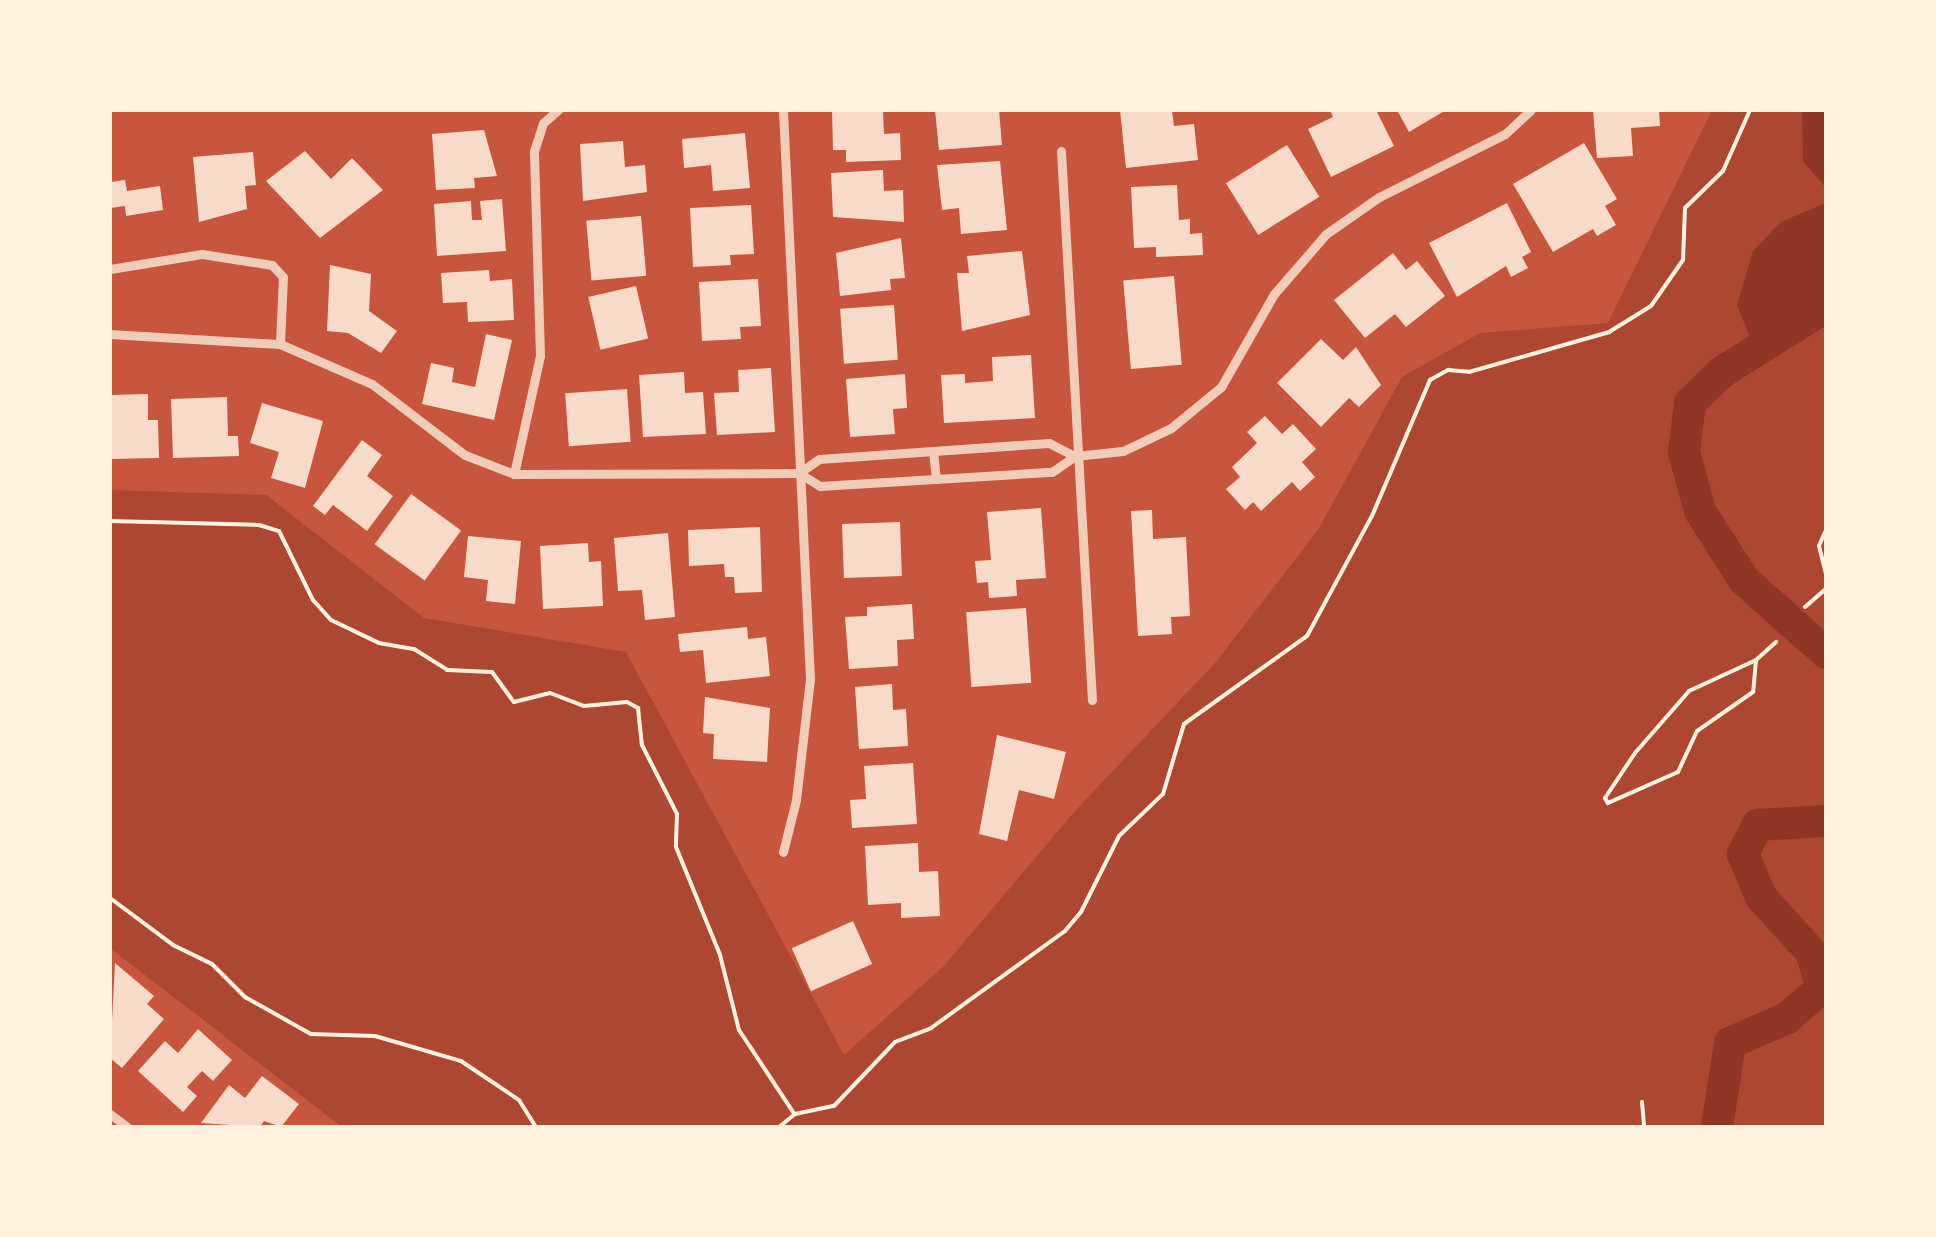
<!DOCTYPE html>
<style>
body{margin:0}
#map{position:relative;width:1936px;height:1237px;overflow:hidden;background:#c8553d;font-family:Ubuntu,sans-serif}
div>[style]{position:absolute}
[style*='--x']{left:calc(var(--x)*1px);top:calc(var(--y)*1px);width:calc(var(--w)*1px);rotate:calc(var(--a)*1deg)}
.green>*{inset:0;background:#ae4732}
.water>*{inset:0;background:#8f3625}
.river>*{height:32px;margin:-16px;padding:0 16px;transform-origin:16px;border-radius:16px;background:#8f3625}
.building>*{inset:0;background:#f7dbc8;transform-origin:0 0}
.path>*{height:4px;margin:-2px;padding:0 2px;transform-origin:2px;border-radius:2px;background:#fff3e0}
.minor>*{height:9px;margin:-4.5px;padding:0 4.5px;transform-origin:4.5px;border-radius:4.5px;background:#f1ccb7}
span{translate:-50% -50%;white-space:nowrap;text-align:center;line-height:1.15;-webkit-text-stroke:9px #fff3e0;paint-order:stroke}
.frame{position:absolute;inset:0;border:112px solid #fff3e0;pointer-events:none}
</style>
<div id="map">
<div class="green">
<div style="clip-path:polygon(1712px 110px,1826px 110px,1826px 1127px,342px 1127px,110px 948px,110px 490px,266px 495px,424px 618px,626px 652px,844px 1055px,943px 967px,1075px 811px,1216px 662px,1318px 530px,1402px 377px,1480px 333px,1608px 323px)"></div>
</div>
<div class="water">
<div style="clip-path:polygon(1802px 110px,1826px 110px,1826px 188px,1803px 161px)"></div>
<div style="clip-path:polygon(1826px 203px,1826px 310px,1753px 345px,1737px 305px,1753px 251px,1781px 222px)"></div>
</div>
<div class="river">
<div style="--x:1826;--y:307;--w:123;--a:148"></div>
<div style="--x:1722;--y:372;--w:45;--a:135.9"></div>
<div style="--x:1690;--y:403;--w:49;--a:97"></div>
<div style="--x:1684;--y:452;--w:61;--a:74.8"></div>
<div style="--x:1700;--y:511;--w:82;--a:57.5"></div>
<div style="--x:1744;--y:580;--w:110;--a:41.7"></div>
<div style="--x:1717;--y:1127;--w:85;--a:-81.2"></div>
<div style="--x:1730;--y:1043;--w:62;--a:-23.7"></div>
<div style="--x:1787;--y:1018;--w:46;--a:-40.6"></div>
<div style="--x:1822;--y:988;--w:38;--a:-107"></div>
<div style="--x:1811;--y:952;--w:74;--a:-132.3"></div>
<div style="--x:1761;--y:897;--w:47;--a:-112.7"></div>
<div style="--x:1743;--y:854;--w:33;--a:-63"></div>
<div style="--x:1758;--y:825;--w:68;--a:-3.4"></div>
</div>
<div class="building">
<div style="clip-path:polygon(832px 110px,883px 110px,884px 134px,900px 133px,901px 160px,846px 162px,846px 150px,833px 150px)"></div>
<div style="clip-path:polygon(935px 110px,999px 110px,1002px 145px,939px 150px)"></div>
<div style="clip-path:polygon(1120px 110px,1172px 110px,1174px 126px,1194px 124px,1198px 160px,1126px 168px)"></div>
<div style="clip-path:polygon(1330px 110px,1376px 110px,1394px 146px,1331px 177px,1308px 129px,1333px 117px)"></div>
<div style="clip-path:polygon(1397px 110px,1446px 110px,1409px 132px)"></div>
<div style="clip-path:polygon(1593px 110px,1659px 110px,1660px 126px,1631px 128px,1633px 156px,1597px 158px)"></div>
<div style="clip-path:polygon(484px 130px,497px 176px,474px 178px,475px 188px,436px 190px,432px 134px)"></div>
<div style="clip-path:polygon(745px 133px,750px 188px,713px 191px,711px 165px,684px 168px,682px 139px)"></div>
<div style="clip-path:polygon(623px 141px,625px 167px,645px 165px,647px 192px,583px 201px,580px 144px)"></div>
<div style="clip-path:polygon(1584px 143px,1617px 199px,1605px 206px,1616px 225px,1597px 236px,1593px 229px,1553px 252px,1513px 184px)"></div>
<div style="left:1287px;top:145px;width:61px;height:72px;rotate:58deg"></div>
<div style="clip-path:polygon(305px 151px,331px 179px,352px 158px,383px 190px,320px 238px,266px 181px)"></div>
<div style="clip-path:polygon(253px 152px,256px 185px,245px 186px,247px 209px,199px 222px,193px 157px)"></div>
<div style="clip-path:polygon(1000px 161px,1007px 230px,961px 234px,959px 208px,942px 210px,937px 165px)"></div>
<div style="clip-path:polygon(883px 170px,884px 191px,903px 190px,904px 222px,833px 217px,831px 173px)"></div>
<div style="clip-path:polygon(125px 180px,127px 191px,160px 186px,163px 210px,126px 216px,125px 206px,110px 208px,110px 182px)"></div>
<div style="clip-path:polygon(1177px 185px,1179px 220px,1190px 219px,1190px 234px,1202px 233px,1203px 255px,1156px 257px,1156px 247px,1134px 248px,1131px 187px)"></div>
<div style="clip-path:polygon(502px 199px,506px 251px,437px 256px,434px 204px,471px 201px,472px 220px,482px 220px,480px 201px)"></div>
<div style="clip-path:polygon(1507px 203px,1531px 252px,1522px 257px,1528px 268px,1511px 277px,1506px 266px,1457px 297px,1429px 243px)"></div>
<div style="clip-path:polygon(751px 205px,754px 254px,730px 255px,731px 265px,693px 267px,690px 208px)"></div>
<div style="left:641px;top:216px;width:60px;height:55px;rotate:85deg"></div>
<div style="clip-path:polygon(901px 238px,905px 278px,890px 279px,891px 290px,840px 296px,836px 253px)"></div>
<div style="clip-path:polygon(1022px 251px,1030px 315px,962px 331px,957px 273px,969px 273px,967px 256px)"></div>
<div style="clip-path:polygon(1393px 253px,1406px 270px,1417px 261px,1445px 296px,1406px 327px,1395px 314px,1365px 338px,1334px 300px)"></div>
<div style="clip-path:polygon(330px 265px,371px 274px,369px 311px,397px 331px,381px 353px,348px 333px,327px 331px)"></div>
<div style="clip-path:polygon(489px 270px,490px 281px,512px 279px,514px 320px,468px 322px,467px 302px,443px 303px,441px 273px)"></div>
<div style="left:1174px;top:276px;width:89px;height:51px;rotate:85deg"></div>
<div style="clip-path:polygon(758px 279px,761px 326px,740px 327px,741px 339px,702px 341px,699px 282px)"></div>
<div style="left:636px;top:286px;width:54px;height:49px;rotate:77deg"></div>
<div style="left:894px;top:305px;width:55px;height:54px;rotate:86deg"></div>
<div style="clip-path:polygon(486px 334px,512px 340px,494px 420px,422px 404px,431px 363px,454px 368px,452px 382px,475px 387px)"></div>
<div style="clip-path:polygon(1321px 339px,1343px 360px,1356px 347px,1381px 385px,1359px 407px,1349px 398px,1321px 427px,1277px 383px)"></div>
<div style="clip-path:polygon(1031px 355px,1035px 418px,944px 423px,941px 375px,965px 374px,965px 383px,993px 381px,992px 357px)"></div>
<div style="clip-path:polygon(771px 368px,775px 432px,717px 435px,714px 393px,739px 392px,738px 370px)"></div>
<div style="clip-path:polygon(684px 372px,685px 393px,703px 392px,706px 434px,643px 437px,639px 375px)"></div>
<div style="clip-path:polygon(905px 374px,907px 408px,893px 409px,895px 434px,850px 437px,846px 379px)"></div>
<div style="left:627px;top:389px;width:53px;height:62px;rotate:86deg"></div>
<div style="clip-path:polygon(148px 394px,148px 420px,158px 420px,159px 458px,110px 459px,110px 395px)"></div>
<div style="clip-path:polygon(227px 397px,228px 436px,238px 436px,239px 456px,173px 458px,171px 399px)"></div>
<div style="clip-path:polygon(262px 403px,323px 421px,305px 488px,271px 478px,279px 452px,250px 443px)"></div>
<div style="clip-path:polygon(1265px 416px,1282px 434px,1293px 424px,1316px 449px,1302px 462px,1315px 477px,1300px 491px,1292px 482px,1261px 511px,1253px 502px,1245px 510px,1226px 489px,1240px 477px,1232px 467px,1257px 443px,1247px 432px)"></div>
<div style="clip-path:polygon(362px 440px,382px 455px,367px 476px,393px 496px,367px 531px,333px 505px,325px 515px,313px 506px)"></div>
<div style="left:411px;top:494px;width:62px;height:62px;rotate:36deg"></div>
<div style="clip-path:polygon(1041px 508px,1046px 578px,1016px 580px,1017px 596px,989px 598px,988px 582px,977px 583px,975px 561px,991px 560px,987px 512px)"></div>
<div style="clip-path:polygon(1152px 510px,1153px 539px,1186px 537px,1190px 616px,1171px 617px,1172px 634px,1138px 636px,1131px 511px)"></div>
<div style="left:900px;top:522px;width:54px;height:58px;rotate:88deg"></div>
<div style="clip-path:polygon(760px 527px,762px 592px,735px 593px,734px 577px,725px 577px,724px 564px,689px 566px,688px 530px)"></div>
<div style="clip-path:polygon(668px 533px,675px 617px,645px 620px,642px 590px,618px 591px,614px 538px)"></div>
<div style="clip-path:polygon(468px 536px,521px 541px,515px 604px,486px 601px,488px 580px,464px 577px)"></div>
<div style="clip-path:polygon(588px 543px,589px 562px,601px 561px,603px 606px,543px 609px,540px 546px)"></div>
<div style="clip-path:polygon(912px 604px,914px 639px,897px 640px,898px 666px,849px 669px,845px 617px,867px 616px,867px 607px)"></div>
<div style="left:1026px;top:608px;width:75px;height:60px;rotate:86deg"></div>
<div style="clip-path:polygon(747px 627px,748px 639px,766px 637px,770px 676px,706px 683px,703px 650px,680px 652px,678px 634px)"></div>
<div style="clip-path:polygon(892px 684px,893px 710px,906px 709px,908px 746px,859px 749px,855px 687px)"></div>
<div style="clip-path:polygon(705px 697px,770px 708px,767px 762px,713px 759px,714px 734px,703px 733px)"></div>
<div style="clip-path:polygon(997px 735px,1066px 752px,1054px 799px,1019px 790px,1007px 841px,979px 834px)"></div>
<div style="clip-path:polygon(913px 763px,917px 824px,852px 828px,850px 800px,866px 799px,864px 766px)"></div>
<div style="clip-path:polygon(918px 843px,919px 872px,938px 871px,940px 916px,901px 918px,901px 903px,868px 905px,865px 846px)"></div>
<div style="left:853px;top:921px;width:47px;height:67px;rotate:66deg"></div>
<div style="clip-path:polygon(115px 963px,154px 996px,147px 1004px,164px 1019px,122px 1068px,110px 1058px)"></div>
<div style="clip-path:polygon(198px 1029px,232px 1060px,213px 1081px,202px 1071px,187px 1087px,197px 1096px,183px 1112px,138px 1071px,165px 1041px,178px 1053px)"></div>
<div style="clip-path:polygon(262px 1076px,299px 1104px,281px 1127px,264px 1121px,260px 1127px,201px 1123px,229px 1085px,245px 1098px)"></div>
</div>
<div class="path">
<div style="--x:110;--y:521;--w:149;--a:1.5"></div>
<div style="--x:259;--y:525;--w:21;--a:17"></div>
<div style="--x:279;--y:531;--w:77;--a:63.8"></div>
<div style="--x:313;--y:600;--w:27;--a:48"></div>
<div style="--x:331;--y:620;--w:53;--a:25.6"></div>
<div style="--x:379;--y:643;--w:36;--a:10"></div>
<div style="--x:414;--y:649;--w:39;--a:32"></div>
<div style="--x:447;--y:670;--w:45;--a:2.5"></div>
<div style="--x:492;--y:672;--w:37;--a:54"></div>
<div style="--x:514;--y:702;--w:37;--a:-14"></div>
<div style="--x:550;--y:693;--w:36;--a:21"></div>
<div style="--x:584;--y:706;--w:43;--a:-5.3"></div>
<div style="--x:627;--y:702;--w:13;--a:29"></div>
<div style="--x:638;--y:708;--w:37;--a:84"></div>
<div style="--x:642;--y:745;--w:77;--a:63.1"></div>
<div style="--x:677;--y:814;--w:33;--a:92"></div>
<div style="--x:676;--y:847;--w:117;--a:67.8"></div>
<div style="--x:720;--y:955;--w:77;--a:75.8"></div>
<div style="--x:739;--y:1030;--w:98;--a:56.6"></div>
<div style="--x:1826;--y:530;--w:17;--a:114"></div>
<div style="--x:1819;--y:546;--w:30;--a:76"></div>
<div style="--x:1805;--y:607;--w:28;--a:-41"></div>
<div style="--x:1756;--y:660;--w:32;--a:95"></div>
<div style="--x:1753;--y:692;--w:68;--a:145.1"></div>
<div style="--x:1697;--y:731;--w:45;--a:114.9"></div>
<div style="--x:1678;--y:772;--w:77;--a:156.1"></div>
<div style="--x:1608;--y:803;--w:6;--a:-121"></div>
<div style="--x:1605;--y:798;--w:54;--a:-56.3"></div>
<div style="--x:1635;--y:753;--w:82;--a:-48.9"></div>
<div style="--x:1689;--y:691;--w:74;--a:-24.8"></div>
<div style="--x:1756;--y:660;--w:27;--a:-42"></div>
<div style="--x:110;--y:898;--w:79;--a:36.7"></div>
<div style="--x:173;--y:945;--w:43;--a:26"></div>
<div style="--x:212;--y:964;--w:47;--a:45"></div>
<div style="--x:245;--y:997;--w:76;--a:29.3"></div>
<div style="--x:311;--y:1034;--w:64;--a:1.8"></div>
<div style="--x:375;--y:1036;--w:90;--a:16.2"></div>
<div style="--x:461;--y:1061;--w:70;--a:33.9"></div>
<div style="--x:519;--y:1100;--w:32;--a:58"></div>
<div style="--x:1642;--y:1102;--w:25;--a:85"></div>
<div style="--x:779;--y:1127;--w:21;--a:-39"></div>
<div style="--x:795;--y:1114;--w:40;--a:-12"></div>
<div style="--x:834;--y:1106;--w:88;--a:-46.4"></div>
<div style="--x:895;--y:1042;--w:39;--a:-21"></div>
<div style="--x:931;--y:1028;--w:165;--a:-35.9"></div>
<div style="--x:1065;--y:931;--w:25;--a:-50"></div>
<div style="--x:1081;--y:912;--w:85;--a:-63.4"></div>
<div style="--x:1119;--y:836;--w:61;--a:-43.7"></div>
<div style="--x:1163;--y:794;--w:73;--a:-73.3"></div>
<div style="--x:1184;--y:724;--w:151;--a:-35.6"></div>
<div style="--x:1307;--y:636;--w:136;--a:-61.6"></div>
<div style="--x:1372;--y:516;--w:148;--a:-66.9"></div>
<div style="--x:1430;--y:380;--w:21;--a:-29"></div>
<div style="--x:1448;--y:370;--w:21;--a:5"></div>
<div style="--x:1469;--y:372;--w:146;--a:-15.9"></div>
<div style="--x:1609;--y:332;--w:49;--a:-31.8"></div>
<div style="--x:1651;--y:306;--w:56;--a:-55.2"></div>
<div style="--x:1683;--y:260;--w:52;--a:-87.8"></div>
<div style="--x:1685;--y:208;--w:53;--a:-44.2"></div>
<div style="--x:1723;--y:171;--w:67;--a:-66.1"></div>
</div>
<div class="minor">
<div style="--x:1061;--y:151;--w:550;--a:86.77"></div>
<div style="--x:110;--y:269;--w:93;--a:-9.3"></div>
<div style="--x:202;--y:254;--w:71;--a:8.9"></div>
<div style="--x:272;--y:265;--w:16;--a:47"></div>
<div style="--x:283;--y:277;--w:67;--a:92.6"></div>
<div style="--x:110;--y:334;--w:170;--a:3.4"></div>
<div style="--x:280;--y:344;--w:100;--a:23.5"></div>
<div style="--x:372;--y:384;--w:117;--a:37.4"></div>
<div style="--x:465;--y:455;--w:53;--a:21.2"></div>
<div style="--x:514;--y:474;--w:285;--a:-0.2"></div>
<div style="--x:799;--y:473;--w:25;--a:32"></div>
<div style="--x:820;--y:486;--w:232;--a:-3.5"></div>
<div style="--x:1052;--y:472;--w:28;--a:-35"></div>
<div style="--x:1075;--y:456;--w:48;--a:-5.9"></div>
<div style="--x:1123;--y:451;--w:53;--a:-25.6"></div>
<div style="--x:1171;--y:428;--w:65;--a:-39.4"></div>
<div style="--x:1221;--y:387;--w:107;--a:-60.3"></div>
<div style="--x:1274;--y:294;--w:79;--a:-49.1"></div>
<div style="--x:1326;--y:234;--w:65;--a:-34.9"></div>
<div style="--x:1379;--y:197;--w:141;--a:-26.6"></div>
<div style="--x:1505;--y:134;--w:35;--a:-43"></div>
<div style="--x:933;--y:451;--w:28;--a:84"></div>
<div style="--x:799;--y:473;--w:24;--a:-35"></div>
<div style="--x:819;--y:459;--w:231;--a:-4"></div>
<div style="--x:1049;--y:443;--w:29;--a:27"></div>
<div style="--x:514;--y:474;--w:121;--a:-77.6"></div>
<div style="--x:540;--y:356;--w:205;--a:-91.7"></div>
<div style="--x:534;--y:151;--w:29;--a:-72"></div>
<div style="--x:543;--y:123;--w:20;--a:-41"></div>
<div style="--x:783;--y:852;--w:54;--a:-76"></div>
<div style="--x:796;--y:800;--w:122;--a:-83.4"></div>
<div style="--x:810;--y:679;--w:570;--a:-92.72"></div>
<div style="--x:110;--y:1114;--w:21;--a:37"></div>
</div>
<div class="frame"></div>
</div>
